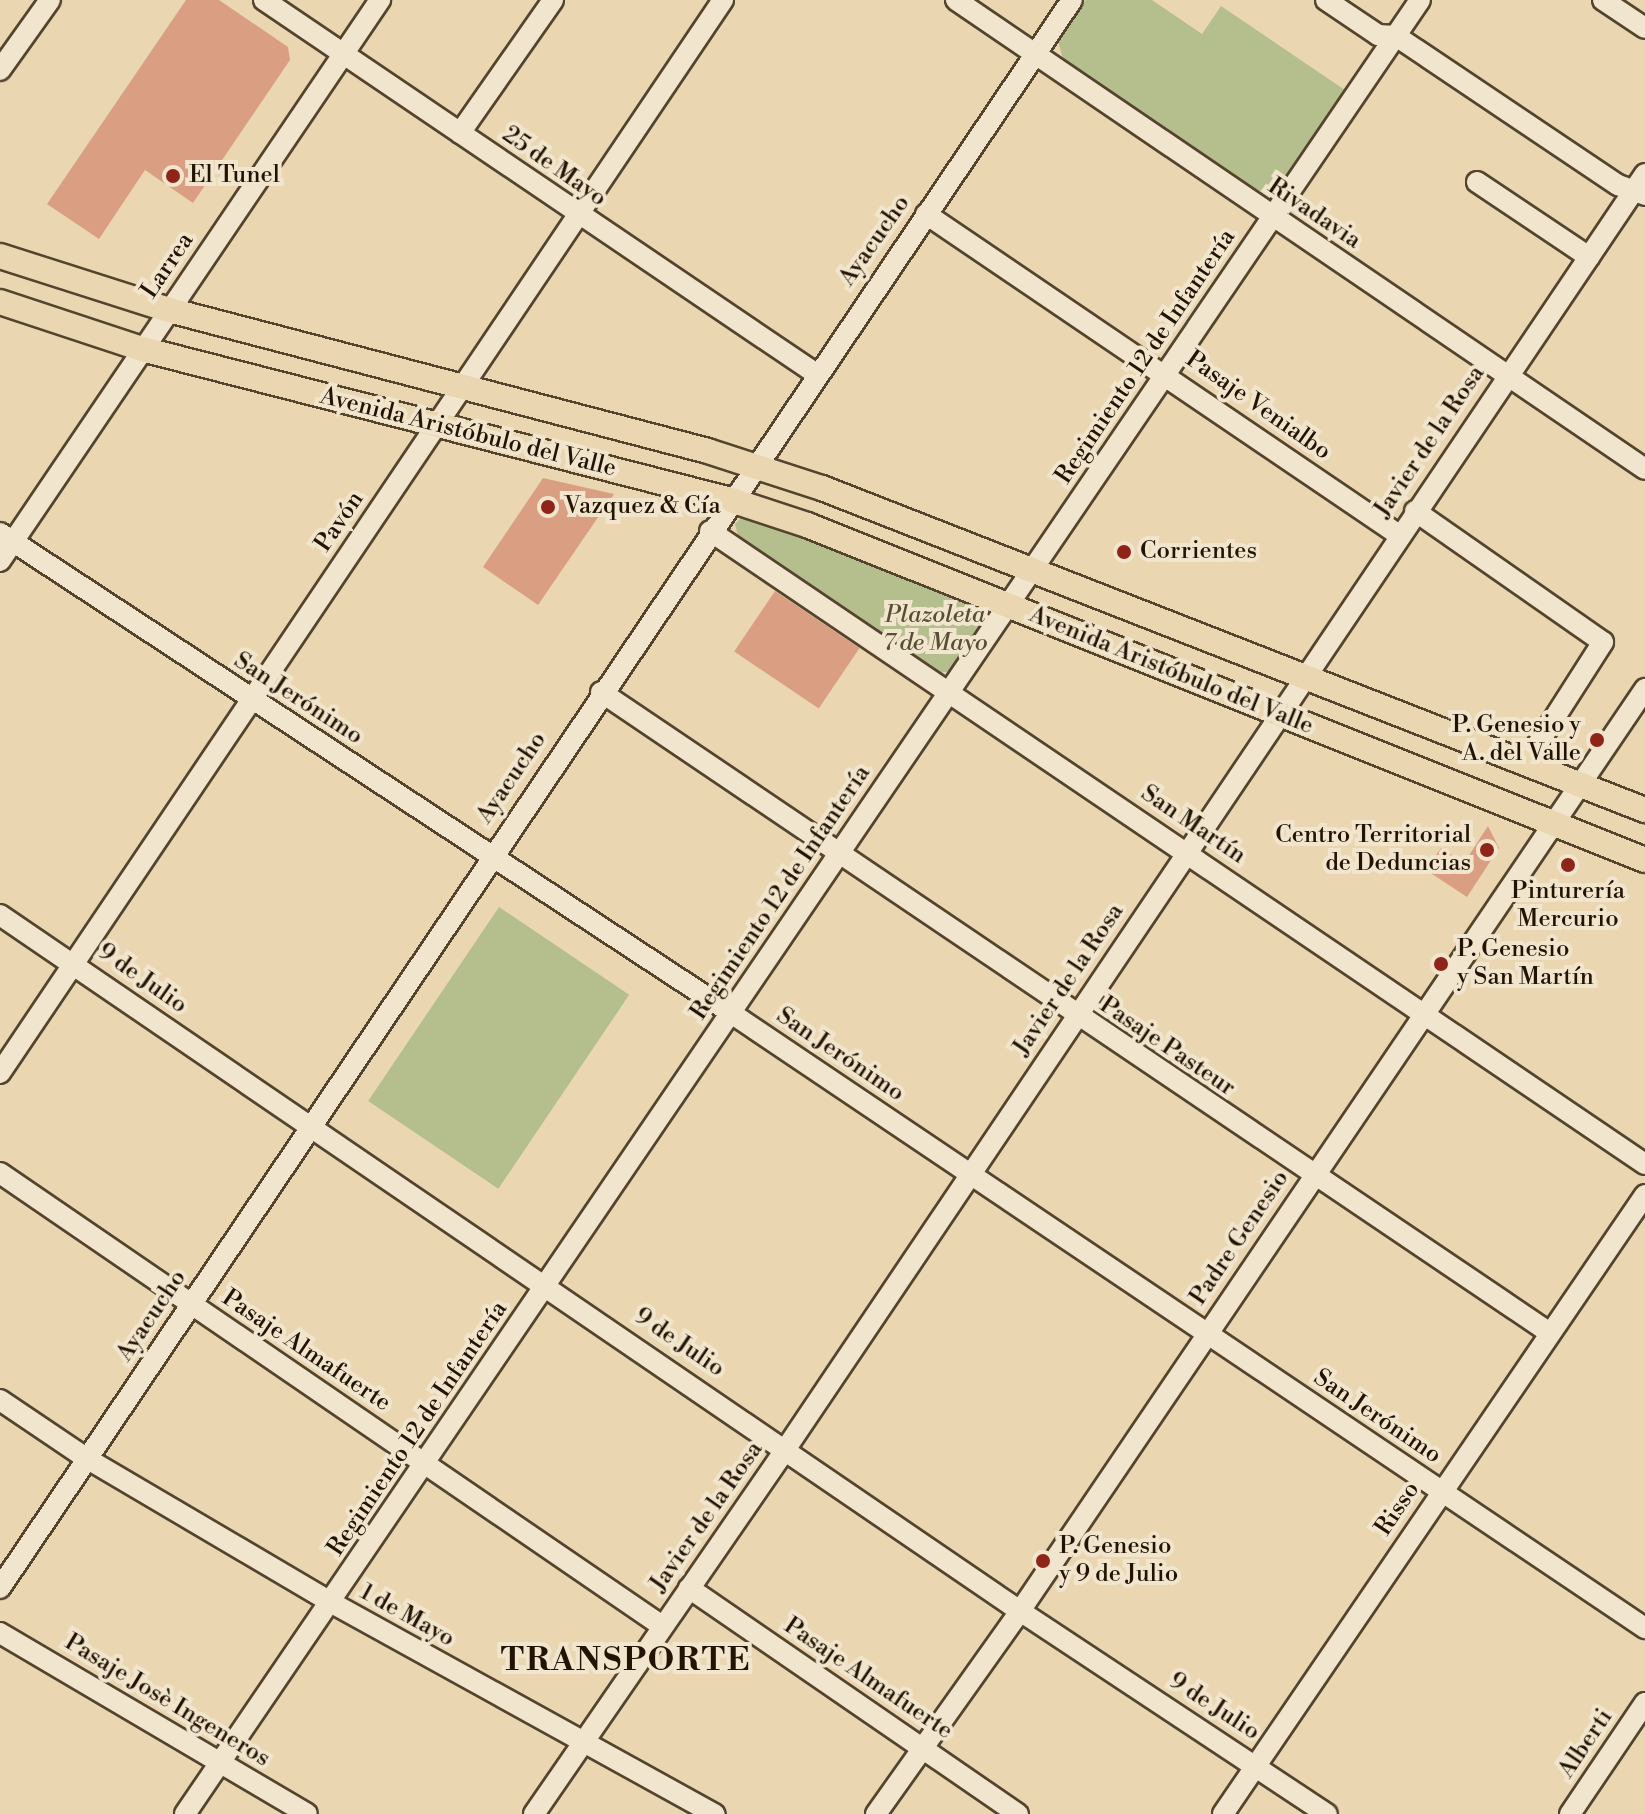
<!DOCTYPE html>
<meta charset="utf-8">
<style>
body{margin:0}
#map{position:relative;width:1645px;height:1814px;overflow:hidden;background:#ead7b2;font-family:"Libre Bodoni",serif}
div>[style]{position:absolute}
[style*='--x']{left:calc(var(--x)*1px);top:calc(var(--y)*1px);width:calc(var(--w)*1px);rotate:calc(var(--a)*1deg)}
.green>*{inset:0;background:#b5be8d;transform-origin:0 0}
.building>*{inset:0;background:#da9f83;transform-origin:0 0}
.roads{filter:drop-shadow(2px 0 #54442e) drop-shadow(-2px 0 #54442e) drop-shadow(0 2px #54442e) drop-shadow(0 -2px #54442e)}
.minor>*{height:20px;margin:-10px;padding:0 10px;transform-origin:10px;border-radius:10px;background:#f1e5cd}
.major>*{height:24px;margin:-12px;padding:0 12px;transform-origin:12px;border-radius:12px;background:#ead7b2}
.dots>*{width:22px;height:22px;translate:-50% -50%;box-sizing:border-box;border:4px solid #f1e5cd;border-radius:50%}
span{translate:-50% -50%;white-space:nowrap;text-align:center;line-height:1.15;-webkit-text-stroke:8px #f1e5cd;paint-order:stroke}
.street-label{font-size:24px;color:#221302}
.poi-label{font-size:24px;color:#221302}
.left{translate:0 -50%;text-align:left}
.right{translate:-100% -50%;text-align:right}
.park-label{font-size:24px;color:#554f33;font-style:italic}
.district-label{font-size:32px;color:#221302;font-weight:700;letter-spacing:2px}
</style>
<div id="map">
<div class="green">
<div style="clip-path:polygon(1086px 0,1152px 0,1202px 34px,1221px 6px,1345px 90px,1276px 189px,1258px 191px,1063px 59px,1058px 41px)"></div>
<div style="clip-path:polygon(741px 518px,804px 535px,975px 608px,981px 627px,951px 671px,934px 674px,739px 540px,735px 524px)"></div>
<div style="left:499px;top:907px;width:157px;height:234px;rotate:34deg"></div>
</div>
<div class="building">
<div style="clip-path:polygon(186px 0,219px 0,288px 47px,290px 60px,193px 203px,145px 170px,99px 239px,47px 204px)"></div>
<div style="clip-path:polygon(543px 478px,614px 494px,538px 605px,483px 567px)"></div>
<div style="left:775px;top:591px;width:102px;height:73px;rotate:34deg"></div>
<div style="clip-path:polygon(1488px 826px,1499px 848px,1467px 897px,1426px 870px,1441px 848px,1464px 863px)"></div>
</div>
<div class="roads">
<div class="minor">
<div style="--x:264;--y:0;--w:665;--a:34.1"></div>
<div style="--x:956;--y:0;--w:833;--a:34.24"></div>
<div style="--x:1326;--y:0;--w:63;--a:33.9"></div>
<div style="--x:1378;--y:35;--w:18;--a:3"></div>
<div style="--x:1396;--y:36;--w:267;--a:33.9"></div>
<div style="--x:1618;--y:185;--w:29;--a:20"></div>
<div style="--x:1603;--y:0;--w:50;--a:33.7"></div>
<div style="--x:0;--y:70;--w:86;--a:-54.5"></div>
<div style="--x:460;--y:133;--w:162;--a:-55"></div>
<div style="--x:1477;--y:182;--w:135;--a:33.8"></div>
<div style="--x:926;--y:214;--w:572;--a:34.16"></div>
<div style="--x:1415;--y:511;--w:229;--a:34.9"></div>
<div style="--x:1603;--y:642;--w:145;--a:122.6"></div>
<div style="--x:710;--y:531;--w:1129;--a:34.1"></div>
<div style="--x:0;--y:533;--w:875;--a:33.29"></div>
<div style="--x:731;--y:1013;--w:1102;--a:33.94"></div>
<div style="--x:0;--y:561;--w:678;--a:-55.89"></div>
<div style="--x:601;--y:692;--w:1145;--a:34.04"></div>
<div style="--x:0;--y:915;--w:1235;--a:34.31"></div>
<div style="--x:1020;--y:1611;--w:368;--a:33.5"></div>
<div style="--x:0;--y:1073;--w:1294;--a:-56.03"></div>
<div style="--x:0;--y:1173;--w:802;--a:34.38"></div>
<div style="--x:0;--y:1400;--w:104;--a:34"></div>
<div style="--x:86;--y:1458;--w:286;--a:30.5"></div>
<div style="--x:332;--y:1603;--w:437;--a:28.9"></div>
<div style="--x:0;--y:1588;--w:1916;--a:-55.98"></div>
<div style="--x:689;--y:1588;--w:399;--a:34.5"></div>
<div style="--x:0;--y:1633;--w:356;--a:30.5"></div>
<div style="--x:185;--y:1814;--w:2194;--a:-55.75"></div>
<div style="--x:534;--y:1814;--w:446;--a:-55.4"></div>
<div style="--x:787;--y:1447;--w:1535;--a:-56.02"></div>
<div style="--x:876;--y:1814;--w:249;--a:-54.6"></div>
<div style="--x:1020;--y:1611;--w:1114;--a:-55.87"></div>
<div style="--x:1223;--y:1814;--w:749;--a:-55.72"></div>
<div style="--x:1570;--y:1814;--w:134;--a:-56"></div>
</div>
<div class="major">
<div style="--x:0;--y:256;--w:177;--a:17.7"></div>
<div style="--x:169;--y:310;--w:557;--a:14.66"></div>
<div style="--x:708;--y:451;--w:120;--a:18"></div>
<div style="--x:822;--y:488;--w:884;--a:21.37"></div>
<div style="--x:0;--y:302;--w:150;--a:18.3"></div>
<div style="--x:142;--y:349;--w:608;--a:14.38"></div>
<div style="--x:731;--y:500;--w:80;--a:18.2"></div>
<div style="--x:807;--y:525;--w:902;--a:21.79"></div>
</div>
</div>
<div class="dots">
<div style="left:173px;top:176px;background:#8f2418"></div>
<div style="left:548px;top:507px;background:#8f2418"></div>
<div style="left:1124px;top:552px;background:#8f2418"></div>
<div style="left:1597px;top:740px;background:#8f2418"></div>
<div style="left:1487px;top:850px;background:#8f2418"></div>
<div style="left:1568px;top:865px;background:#8f2418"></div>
<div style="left:1441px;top:964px;background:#8f2418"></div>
<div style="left:1043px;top:1561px;background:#8f2418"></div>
</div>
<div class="street-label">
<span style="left:554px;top:167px;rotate:35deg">25 de Mayo</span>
<span style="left:1314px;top:214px;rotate:34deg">Rivadavia</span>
<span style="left:875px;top:241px;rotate:-55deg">Ayacucho</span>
<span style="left:168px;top:266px;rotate:-56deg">Larrea</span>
<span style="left:1146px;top:357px;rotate:-56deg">Regimiento 12 de Infantería</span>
<span style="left:1258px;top:406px;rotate:35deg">Pasaje Venialbo</span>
<span style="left:468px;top:433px;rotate:14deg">Avenida Aristóbulo del Valle</span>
<span style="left:1430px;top:442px;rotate:-56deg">Javier de la Rosa</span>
<span style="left:340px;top:522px;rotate:-56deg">Pavón</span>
<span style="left:1171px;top:671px;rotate:22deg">Avenida Aristóbulo del Valle</span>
<span style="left:298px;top:699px;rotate:33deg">San Jerónimo</span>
<span style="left:512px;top:778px;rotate:-56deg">Ayacucho</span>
<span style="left:1193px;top:825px;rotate:34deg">San Martín</span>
<span style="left:781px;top:893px;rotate:-56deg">Regimiento 12 de Infantería</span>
<span style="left:142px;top:979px;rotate:35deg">9 de Julio</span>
<span style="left:1069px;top:980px;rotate:-56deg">Javier de la Rosa</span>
<span style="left:1167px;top:1047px;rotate:34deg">Pasaje Pasteur</span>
<span style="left:840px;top:1055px;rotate:34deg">San Jerónimo</span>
<span style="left:1240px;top:1238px;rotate:-56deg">Padre Genesio</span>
<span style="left:152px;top:1316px;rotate:-56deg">Ayacucho</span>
<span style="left:679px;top:1343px;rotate:34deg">9 de Julio</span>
<span style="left:306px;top:1351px;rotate:34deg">Pasaje Almafuerte</span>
<span style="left:1377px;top:1417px;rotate:34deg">San Jerónimo</span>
<span style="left:418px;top:1429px;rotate:-56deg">Regimiento 12 de Infantería</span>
<span style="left:1398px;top:1509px;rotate:-56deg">Risso</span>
<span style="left:707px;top:1517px;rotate:-55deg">Javier de la Rosa</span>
<span style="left:407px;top:1616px;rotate:29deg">1 de Mayo</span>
<span style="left:868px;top:1679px;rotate:34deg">Pasaje Almafuerte</span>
<span style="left:167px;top:1701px;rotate:31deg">Pasaje Josè Ingeneros</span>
<span style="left:1214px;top:1707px;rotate:33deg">9 de Julio</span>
<span style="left:1586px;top:1744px;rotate:-56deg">Alberti</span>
</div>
<div class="poi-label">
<span class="left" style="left:189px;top:176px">El Tunel</span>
<span class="left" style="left:564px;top:507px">Vazquez &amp; Cía</span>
<span class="left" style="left:1140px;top:552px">Corrientes</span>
<span class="right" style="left:1581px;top:740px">P. Genesio y<br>A. del Valle</span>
<span class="right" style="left:1471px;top:850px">Centro Territorial<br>de Deduncias</span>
<span style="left:1568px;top:906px">Pinturería<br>Mercurio</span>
<span class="left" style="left:1457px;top:964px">P. Genesio<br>y San Martín</span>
<span class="left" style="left:1059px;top:1561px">P. Genesio<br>y 9 de Julio</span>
</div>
<div class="park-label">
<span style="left:935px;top:630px">Plazoleta<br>7 de Mayo</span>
</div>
<div class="district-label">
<span style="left:626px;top:1660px">TRANSPORTE</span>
</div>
</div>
